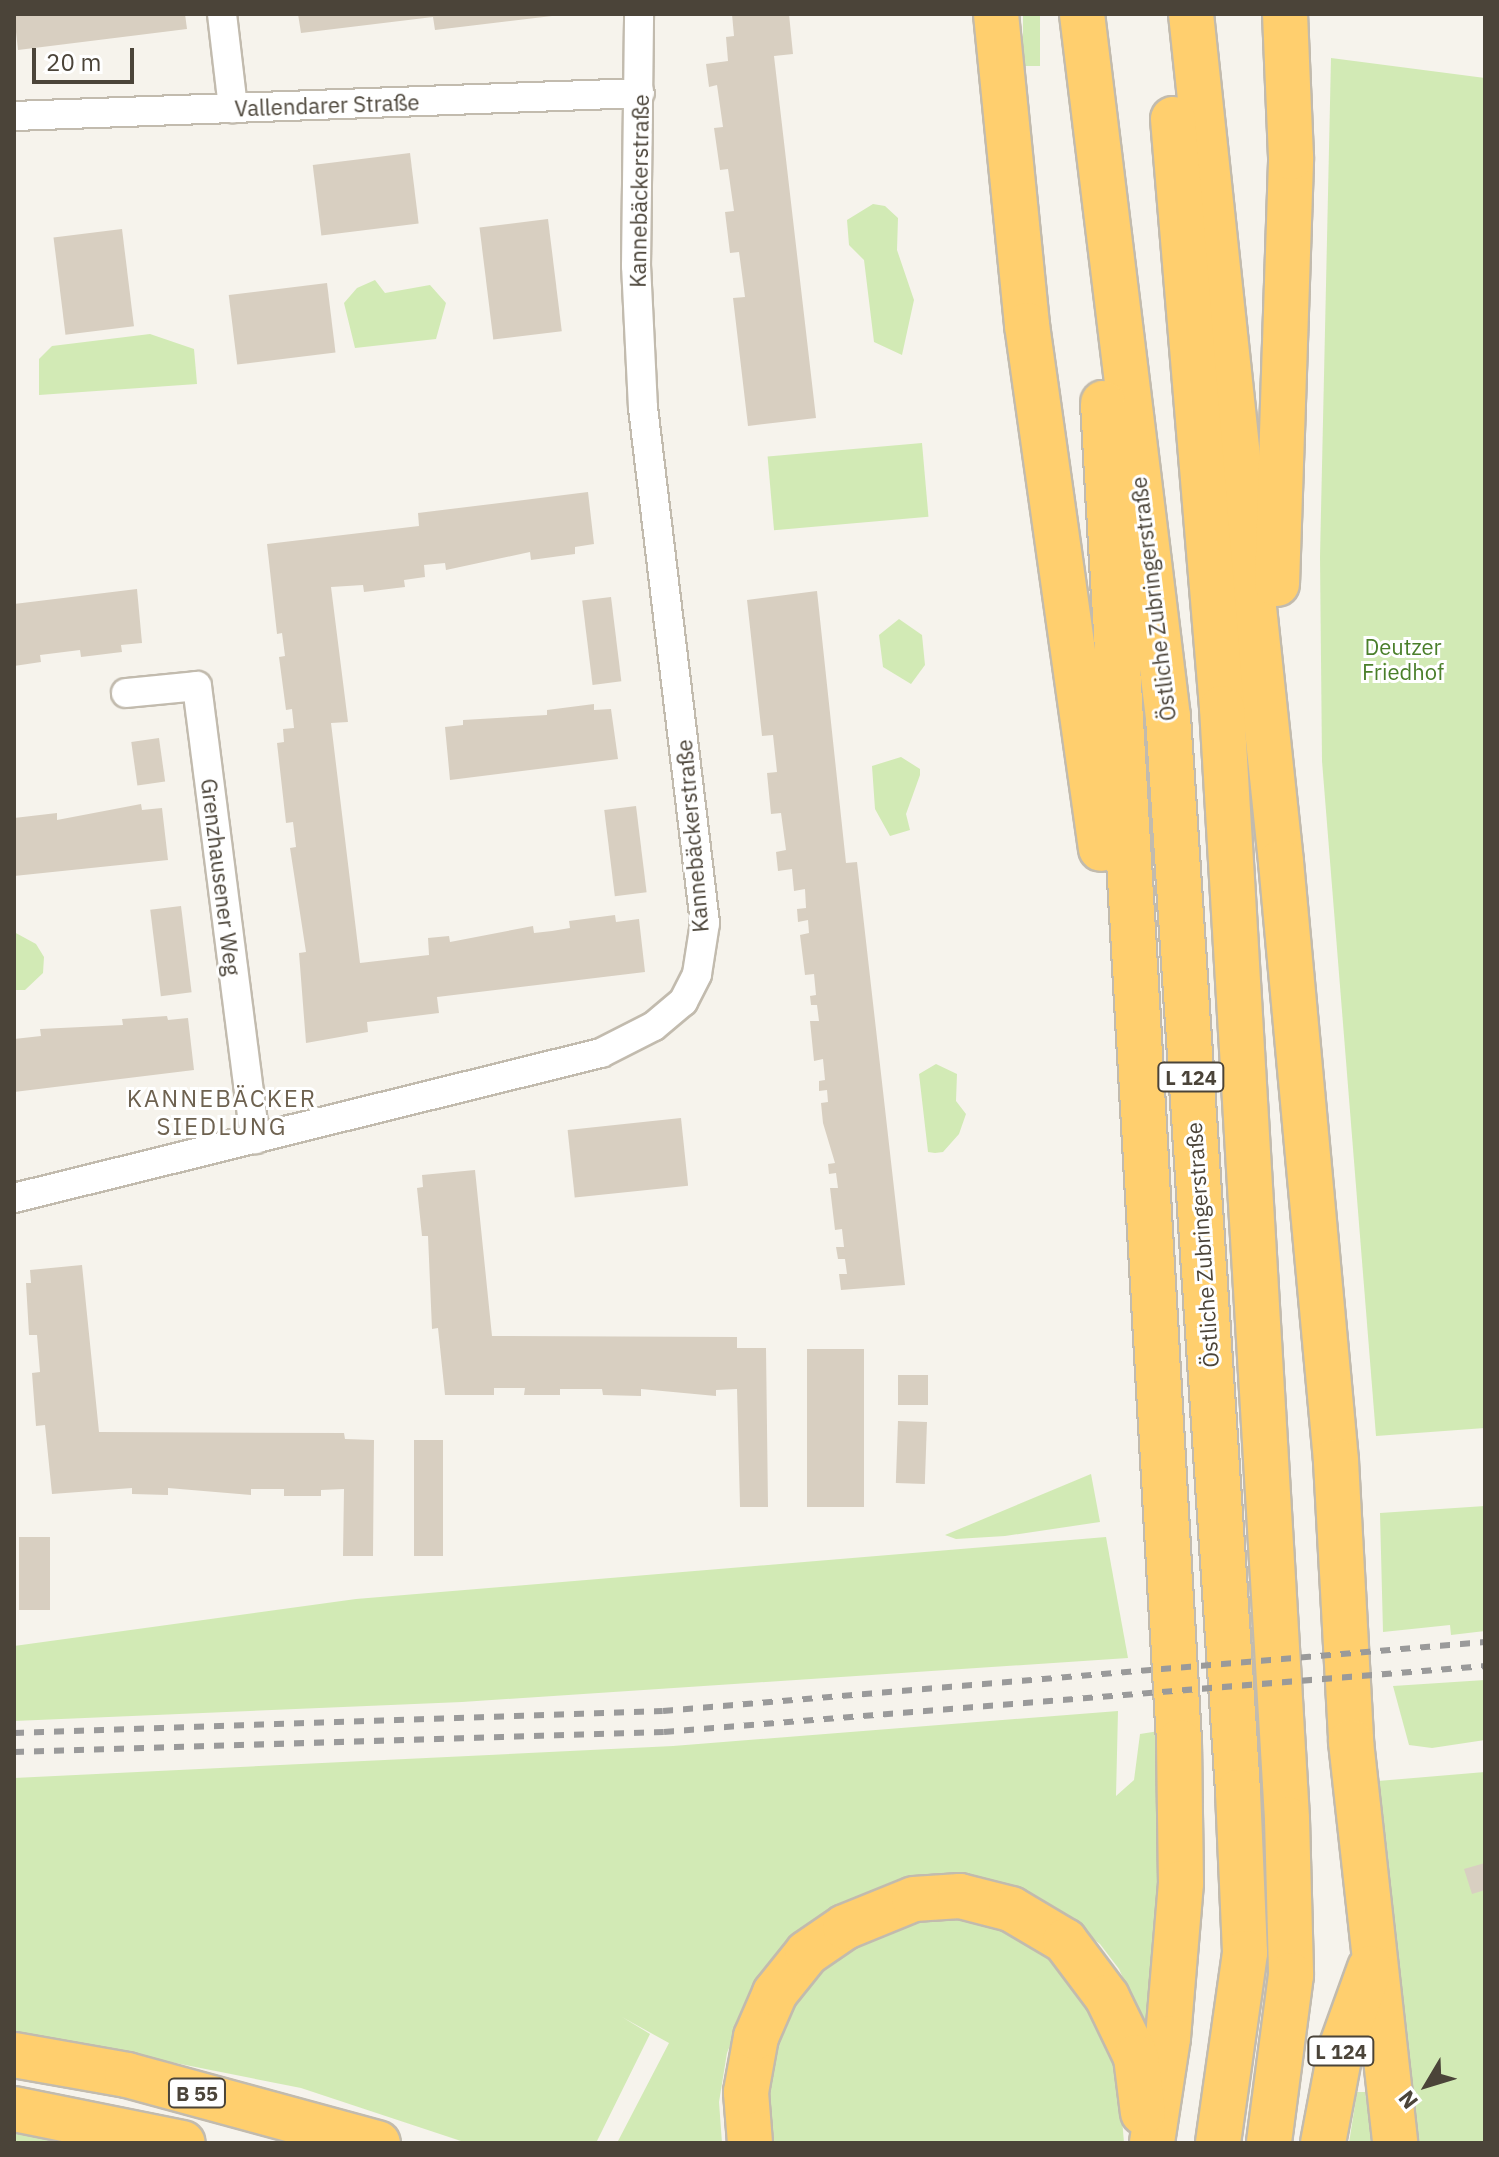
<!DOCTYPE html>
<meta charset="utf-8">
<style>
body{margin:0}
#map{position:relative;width:1499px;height:2157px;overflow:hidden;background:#f6f3ec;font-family:"IBM Plex Sans",sans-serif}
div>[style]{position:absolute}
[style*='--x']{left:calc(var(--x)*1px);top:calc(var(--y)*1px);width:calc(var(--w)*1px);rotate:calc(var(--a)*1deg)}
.green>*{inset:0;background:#d2eab5;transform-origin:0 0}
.building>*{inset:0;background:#d8cfc1;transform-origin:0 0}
.roads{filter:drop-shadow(2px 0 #c2bbae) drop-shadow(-2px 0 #c2bbae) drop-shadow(0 2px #c2bbae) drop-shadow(0 -2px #c2bbae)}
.street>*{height:28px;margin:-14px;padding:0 14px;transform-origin:14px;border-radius:14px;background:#fff}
.highway>*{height:44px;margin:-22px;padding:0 22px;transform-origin:22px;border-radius:22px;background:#ffcf6e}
.rail>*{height:6px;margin-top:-3px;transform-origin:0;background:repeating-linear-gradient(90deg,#9a9a9a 0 10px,transparent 0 20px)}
span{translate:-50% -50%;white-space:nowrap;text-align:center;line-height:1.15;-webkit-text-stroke:6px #fff;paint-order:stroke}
.shield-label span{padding:2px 6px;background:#fff;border:2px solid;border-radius:6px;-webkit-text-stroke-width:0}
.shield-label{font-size:20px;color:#4b4439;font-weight:700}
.street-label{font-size:22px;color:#4b4439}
.park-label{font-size:22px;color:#4a7f2a}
.neighbourhood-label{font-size:24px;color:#6e6250;letter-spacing:2px}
.frame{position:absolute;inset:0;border:16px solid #4b4439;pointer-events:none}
.north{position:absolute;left:1387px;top:2045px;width:80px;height:80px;-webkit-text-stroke:6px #fff;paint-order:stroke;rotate:232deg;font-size:22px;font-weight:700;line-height:32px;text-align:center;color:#4b4439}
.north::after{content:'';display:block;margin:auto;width:28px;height:36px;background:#4b4439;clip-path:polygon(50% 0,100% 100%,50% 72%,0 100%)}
.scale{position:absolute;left:32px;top:48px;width:102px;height:36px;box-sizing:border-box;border:4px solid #4b4439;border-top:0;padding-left:10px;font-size:24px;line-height:28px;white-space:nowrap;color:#4b4439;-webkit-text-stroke:6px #fff;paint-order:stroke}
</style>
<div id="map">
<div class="green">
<div style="left:1023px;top:14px;width:17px;height:52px"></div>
<div style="clip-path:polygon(1331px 58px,1485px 78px,1485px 1428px,1376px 1436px,1322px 761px,1320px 557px)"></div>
<div style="clip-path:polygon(873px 204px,885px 206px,898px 218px,897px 250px,914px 300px,902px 355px,874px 342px,864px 260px,849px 245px,847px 220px)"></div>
<div style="clip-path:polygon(375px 280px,385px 293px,430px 285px,446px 303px,436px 339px,355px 348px,344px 303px,357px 288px)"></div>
<div style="clip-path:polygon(150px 334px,194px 349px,197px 384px,39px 395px,39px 359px,52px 346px)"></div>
<div style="left:922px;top:443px;width:74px;height:155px;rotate:85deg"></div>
<div style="clip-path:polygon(899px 619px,922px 635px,925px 665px,911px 684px,883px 667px,879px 635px)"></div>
<div style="clip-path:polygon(901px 757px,920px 769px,920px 775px,906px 814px,910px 830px,890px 836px,875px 809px,872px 766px)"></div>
<div style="clip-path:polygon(14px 932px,36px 944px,44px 957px,43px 973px,25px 990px,14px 990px)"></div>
<div style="clip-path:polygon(936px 1064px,957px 1074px,956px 1101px,966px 1114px,959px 1134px,943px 1152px,935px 1153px,928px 1152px,919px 1074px)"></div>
<div style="clip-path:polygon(1091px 1474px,1100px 1522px,1005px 1536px,956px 1539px,945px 1535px)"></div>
<div style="clip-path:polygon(1485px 1506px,1485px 1631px,1451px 1635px,1450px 1625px,1383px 1632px,1380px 1513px)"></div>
<div style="clip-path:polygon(1106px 1537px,1128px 1658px,462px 1702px,14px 1721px,14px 1646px,356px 1599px)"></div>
<div style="clip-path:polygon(1485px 1680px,1485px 1740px,1432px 1748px,1409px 1745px,1393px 1686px)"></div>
<div style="clip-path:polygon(1118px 1711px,1116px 1796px,1134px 1780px,1140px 1734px,1159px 1731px,1166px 1822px,1150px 2037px,1119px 1969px,1100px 1944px,1048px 1905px,1013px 1890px,910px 1882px,831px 1909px,767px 1969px,747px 2003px,727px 2053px,719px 2102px,722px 2143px,617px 2143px,669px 2043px,622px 2017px,650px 2034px,596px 2143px,467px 2143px,301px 2088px,14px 2031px,14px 1778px,673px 1746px)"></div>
<div style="clip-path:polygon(1485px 1772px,1485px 2143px,1410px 2143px,1378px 1781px)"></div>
<div style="clip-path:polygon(922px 1919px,961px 1919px,1006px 1930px,1061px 1961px,1117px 2056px,1124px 2143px,766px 2143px,766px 2094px,775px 2041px,794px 2000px,824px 1965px,855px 1943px)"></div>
<div style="clip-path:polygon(1357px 2092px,1365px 2092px,1373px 2143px,1349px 2143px)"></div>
<div style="clip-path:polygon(14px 2131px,93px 2143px,14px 2143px)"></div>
</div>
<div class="building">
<div style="clip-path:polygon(14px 14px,185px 14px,187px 29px,18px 50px)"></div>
<div style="clip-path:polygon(298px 14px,552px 14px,552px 16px,435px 30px,433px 17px,301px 33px)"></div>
<div style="clip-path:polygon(732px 14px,789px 14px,793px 54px,774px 56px,816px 418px,748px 426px,733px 298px,745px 297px,739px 252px,730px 253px,725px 212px,734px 211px,728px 169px,720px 170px,714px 128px,723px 127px,717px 85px,709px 87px,706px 64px,728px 61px,726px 37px,734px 36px)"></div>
<div style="left:410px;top:153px;width:71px;height:98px;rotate:83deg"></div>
<div style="left:548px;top:219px;width:113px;height:69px;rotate:83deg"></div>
<div style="left:122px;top:229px;width:98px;height:69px;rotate:83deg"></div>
<div style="left:327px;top:283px;width:70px;height:99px;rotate:83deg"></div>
<div style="clip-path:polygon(588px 492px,594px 544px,575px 547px,575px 554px,531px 560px,530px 552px,446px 570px,445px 563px,424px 565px,425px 577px,404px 580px,405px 587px,364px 592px,363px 585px,331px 587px,348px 722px,331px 723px,360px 963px,429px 955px,428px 938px,449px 936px,450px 942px,533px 926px,534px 933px,552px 931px,570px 928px,569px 921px,615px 915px,616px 922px,639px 919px,645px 972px,437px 997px,439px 1013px,367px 1022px,368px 1032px,306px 1043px,299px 953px,306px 952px,290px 848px,296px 847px,293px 822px,286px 823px,277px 743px,284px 742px,283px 729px,294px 728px,292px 709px,286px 710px,279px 657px,285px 656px,282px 633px,277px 634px,267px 544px,419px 526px,418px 513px)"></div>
<div style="clip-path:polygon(137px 589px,142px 643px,121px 645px,122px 652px,81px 657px,80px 650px,40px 655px,41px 662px,14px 666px,14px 604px)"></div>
<div style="clip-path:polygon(817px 591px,846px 863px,857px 862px,905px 1285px,841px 1290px,839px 1274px,847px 1274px,845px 1259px,838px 1259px,836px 1247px,844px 1247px,842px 1229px,835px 1230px,830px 1188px,838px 1188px,836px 1173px,829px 1174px,828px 1164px,835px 1163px,823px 1123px,821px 1103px,828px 1102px,827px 1090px,819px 1091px,819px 1081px,825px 1080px,823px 1059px,814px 1061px,810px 1021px,819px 1021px,817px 1005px,811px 1005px,810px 996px,816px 995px,814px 974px,805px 975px,800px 935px,809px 933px,808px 920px,798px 922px,797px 909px,806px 908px,805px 889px,794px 891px,792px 869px,778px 871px,776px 852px,786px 850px,781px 813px,771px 814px,767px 773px,777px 772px,773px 735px,762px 736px,747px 600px)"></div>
<div style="left:611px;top:597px;width:85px;height:29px;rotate:83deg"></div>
<div style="clip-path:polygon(594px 704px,594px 710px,611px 709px,618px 759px,450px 780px,445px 727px,463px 725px,463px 720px,547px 715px,547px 710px)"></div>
<div style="left:159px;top:738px;width:44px;height:28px;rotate:82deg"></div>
<div style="clip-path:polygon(141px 804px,142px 810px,162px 808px,168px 860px,14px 876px,14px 818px,57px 813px,57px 820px)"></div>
<div style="left:636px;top:806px;width:87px;height:32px;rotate:83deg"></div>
<div style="left:181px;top:906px;width:87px;height:31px;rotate:83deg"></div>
<div style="clip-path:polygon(167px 1016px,168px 1020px,188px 1018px,194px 1070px,14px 1092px,14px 1039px,41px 1036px,40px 1029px,123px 1025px,122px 1019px)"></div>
<div style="left:681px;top:1118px;width:68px;height:114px;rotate:84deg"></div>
<div style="clip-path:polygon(475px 1170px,492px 1336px,737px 1337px,737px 1348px,766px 1348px,768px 1507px,740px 1507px,737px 1389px,716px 1390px,716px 1396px,641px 1389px,641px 1396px,603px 1395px,602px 1389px,560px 1389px,560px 1395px,524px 1395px,525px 1388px,494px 1388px,494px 1395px,445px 1395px,438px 1328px,432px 1329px,428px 1236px,422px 1236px,417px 1188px,423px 1187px,422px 1175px)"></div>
<div style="clip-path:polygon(82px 1265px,99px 1432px,344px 1433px,345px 1439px,374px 1440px,373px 1556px,343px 1556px,344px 1489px,321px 1490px,321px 1496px,284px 1496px,284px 1489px,251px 1489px,251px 1495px,168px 1488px,168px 1495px,132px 1494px,132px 1488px,52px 1494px,45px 1425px,36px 1426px,32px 1373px,40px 1372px,37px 1335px,29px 1335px,26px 1283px,31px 1283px,30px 1270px)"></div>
<div style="left:807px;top:1349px;width:57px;height:158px"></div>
<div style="left:898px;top:1375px;width:30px;height:30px"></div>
<div style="left:898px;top:1421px;width:29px;height:62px;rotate:2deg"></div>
<div style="left:414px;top:1440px;width:29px;height:116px"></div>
<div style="left:19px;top:1537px;width:31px;height:73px"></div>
<div style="clip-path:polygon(1485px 1863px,1485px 1890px,1472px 1894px,1464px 1869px)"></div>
</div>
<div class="roads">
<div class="street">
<div style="--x:222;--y:14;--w:95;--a:83.3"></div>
<div style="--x:14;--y:116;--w:626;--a:-2.1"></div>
<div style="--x:126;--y:693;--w:71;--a:-5.6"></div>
<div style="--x:197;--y:686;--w:457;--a:82.7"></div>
<div style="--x:14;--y:1198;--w:605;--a:-13.88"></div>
<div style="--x:601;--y:1053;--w:59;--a:-27"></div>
<div style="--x:654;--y:1026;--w:38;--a:-40"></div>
<div style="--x:683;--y:1002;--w:31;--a:-63"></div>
<div style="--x:697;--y:974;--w:52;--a:-81.1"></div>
<div style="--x:705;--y:923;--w:519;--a:-96.86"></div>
<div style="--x:643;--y:408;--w:142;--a:-92.8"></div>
<div style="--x:636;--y:266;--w:252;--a:-89.3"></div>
</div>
<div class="highway">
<div style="--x:996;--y:14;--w:313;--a:84.3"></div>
<div style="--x:1027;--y:325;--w:529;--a:81.96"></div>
<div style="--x:1082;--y:14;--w:708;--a:83.03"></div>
<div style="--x:1168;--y:717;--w:1077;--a:86.27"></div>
<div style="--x:1238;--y:1792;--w:161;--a:87.5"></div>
<div style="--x:1245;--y:1953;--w:192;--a:98.1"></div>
<div style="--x:1191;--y:14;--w:853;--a:83.94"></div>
<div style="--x:1281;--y:862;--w:602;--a:84.75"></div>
<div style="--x:1336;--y:1461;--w:281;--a:86.9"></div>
<div style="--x:1351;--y:1742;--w:403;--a:83.7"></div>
<div style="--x:1173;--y:119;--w:591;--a:85.24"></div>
<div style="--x:1222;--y:708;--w:1113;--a:86.65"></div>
<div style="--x:1287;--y:1819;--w:156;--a:88.5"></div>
<div style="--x:1291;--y:1975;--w:169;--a:97.5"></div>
<div style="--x:1103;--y:403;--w:1341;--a:86.75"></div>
<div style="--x:1179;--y:1742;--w:141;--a:89.2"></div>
<div style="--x:1181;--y:1883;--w:156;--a:94.8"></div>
<div style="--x:1168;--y:2038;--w:106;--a:98.7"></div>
<div style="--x:1277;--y:584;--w:427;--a:-88.1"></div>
<div style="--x:1291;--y:157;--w:143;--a:-92.4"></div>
<div style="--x:14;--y:2055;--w:115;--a:10"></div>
<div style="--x:127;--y:2075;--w:260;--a:15.2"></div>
<div style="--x:14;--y:2109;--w:172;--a:11.4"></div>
<div style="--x:750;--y:2143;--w:51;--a:-94.5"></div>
<div style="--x:746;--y:2092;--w:56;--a:-79.7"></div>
<div style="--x:756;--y:2037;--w:48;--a:-66.6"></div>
<div style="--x:775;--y:1993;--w:51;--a:-51.3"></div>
<div style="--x:807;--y:1953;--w:46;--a:-34.4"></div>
<div style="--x:845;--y:1927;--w:74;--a:-22.1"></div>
<div style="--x:914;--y:1899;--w:46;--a:-3.7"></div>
<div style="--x:960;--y:1896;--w:53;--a:14.3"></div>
<div style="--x:1011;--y:1909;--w:63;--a:30.7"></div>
<div style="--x:1065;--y:1941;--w:70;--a:53.1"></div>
<div style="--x:1107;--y:1997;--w:67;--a:64.2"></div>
<div style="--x:1136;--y:2057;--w:56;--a:82.9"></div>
<div style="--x:1323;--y:2143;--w:97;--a:-79.3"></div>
<div style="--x:1341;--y:2048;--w:85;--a:-70.1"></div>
</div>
</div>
<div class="rail">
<div style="--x:14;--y:1733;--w:649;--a:-1.94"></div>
<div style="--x:663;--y:1711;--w:825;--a:-4.8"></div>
<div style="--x:14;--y:1752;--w:650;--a:-1.76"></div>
<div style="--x:664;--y:1732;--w:824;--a:-4.6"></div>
</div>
<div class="shield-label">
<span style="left:1191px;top:1077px">L 124</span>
<span style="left:1341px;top:2051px">L 124</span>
<span style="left:197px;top:2093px">B 55</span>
</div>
<div class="street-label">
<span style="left:327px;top:105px;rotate:-2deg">Vallendarer Straße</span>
<span style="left:639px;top:191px;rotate:-89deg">Kannebäckerstraße</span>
<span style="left:1153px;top:599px;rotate:-97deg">Östliche Zubringerstraße</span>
<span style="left:692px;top:836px;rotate:-95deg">Kannebäckerstraße</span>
<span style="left:221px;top:877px;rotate:83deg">Grenzhausener Weg</span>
<span style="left:1202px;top:1245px;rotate:-94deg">Östliche Zubringerstraße</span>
</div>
<div class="park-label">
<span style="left:1403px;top:659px">Deutzer<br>Friedhof</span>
</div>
<div class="neighbourhood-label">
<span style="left:222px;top:1113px">KANNEBÄCKER<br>SIEDLUNG</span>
</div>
<div class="frame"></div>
<div class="north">N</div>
<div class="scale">20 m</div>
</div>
